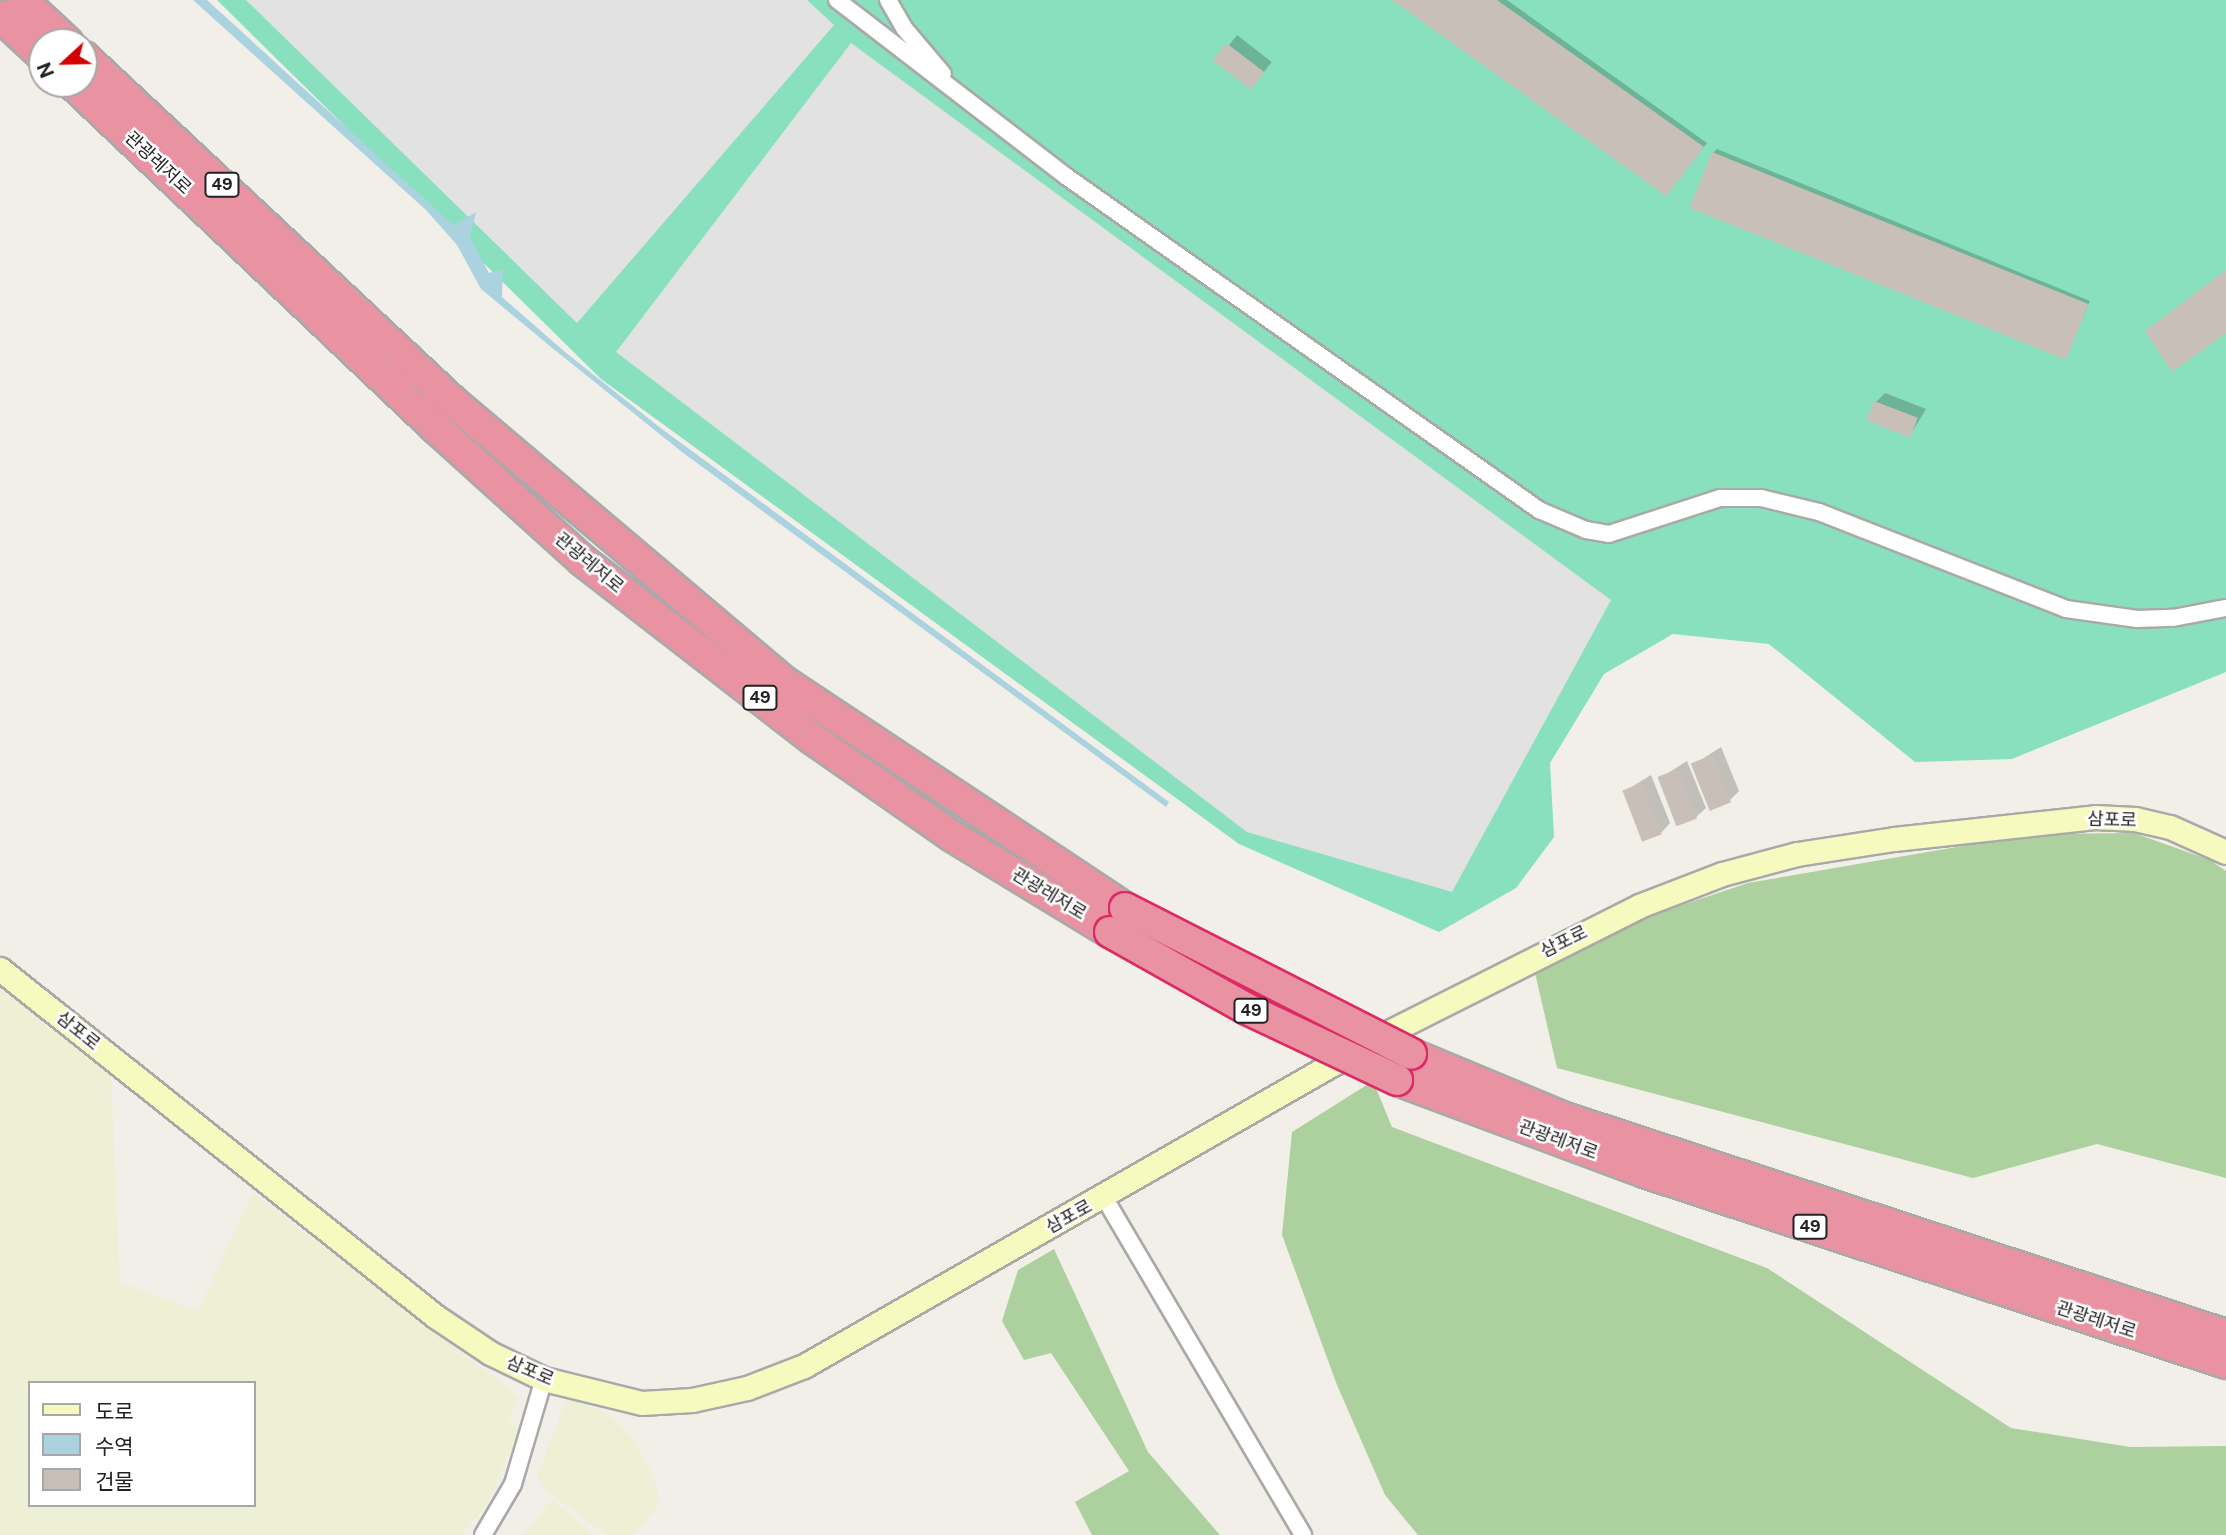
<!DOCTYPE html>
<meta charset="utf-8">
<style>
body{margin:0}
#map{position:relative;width:2226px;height:1535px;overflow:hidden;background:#f2efe9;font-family:"Public Sans","Noto Sans KR",sans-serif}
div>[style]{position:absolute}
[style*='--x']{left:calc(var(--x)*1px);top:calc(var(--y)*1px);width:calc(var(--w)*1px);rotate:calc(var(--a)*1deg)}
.farmland>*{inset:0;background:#eef0d5}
.forest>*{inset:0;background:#add19e}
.pitch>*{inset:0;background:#88e0be}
.parking>*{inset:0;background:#e2e2e2}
.water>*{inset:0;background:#aad3df}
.shadow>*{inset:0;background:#0003;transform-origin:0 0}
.building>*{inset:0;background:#c7bfb8;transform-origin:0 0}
.roads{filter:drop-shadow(2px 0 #a9a9a9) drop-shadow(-2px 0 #a9a9a9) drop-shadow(0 2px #a9a9a9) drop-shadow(0 -2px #a9a9a9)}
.street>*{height:16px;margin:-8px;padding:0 8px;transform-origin:8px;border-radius:8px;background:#fff}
.secondary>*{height:23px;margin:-11.5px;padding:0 11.5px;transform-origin:11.5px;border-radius:11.5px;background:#f7fabf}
.highway>*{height:30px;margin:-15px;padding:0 15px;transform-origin:15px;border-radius:15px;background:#e892a2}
.bridges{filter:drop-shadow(2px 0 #dc2a67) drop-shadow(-2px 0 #dc2a67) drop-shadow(0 2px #dc2a67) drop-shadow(0 -2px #dc2a67)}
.highway-bridge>*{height:30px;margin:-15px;padding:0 15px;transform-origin:15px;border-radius:15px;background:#e892a2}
span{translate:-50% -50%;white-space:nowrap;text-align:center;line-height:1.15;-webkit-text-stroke:5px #fff;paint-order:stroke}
.shield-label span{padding:2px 5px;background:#fff;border:2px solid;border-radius:5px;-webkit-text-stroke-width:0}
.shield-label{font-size:16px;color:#222;font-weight:700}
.street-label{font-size:18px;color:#222}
.legend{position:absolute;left:28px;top:1381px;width:228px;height:126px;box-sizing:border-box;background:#fff;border:2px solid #a7a7a7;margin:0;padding:9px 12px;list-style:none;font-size:21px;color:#222}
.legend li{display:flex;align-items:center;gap:14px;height:35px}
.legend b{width:35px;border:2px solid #a7a7a7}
.north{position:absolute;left:28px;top:28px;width:70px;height:70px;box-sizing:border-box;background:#fff;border:2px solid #a7a7a7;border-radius:50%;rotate:248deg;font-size:19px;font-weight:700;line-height:28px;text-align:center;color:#222}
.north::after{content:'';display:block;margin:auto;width:24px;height:32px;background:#d40000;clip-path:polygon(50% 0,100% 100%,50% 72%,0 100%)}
</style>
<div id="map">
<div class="farmland">
<div style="clip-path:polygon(evenodd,0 986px,111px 1074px,120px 1282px,198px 1311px,253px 1192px,519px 1397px,508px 1421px,519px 1430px,489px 1501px,462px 1535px,0 1535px,0 986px,30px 1383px,254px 1383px,254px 1505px,30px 1505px,30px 1383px)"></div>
<div style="clip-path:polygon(567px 1397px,609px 1414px,635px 1440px,653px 1475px,660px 1503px,634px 1535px,606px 1535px,546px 1490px,537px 1476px)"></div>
<div style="clip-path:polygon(552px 1499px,594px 1535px,523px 1535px)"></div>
</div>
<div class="forest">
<div style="clip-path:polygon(2134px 833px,2210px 860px,2226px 871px,2226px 1178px,2097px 1144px,1973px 1178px,1557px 1068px,1535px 973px,1643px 918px,1748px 883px,2032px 834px)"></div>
<div style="clip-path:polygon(1373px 1081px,1392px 1127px,1767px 1268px,2011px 1428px,2130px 1447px,2226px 1446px,2226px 1535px,1418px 1535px,1385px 1495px,1337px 1385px,1282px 1235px,1292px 1132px)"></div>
<div style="clip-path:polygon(1054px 1249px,1148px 1452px,1220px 1535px,1092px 1535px,1075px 1502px,1129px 1471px,1051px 1353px,1024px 1360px,1002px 1321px,1018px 1270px)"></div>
</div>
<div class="pitch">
<div style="clip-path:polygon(217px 0,2226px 0,2226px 672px,2012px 759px,1915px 762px,1769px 644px,1673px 634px,1604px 674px,1550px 763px,1554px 837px,1516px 888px,1439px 932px,1239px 844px,601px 379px)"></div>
</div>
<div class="parking">
<div style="clip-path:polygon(246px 0,807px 0,834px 25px,577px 323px)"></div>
<div style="clip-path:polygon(851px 43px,1611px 600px,1452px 892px,1247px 832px,616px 352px)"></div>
</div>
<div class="water">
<div style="clip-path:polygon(193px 0,207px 0,453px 225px,476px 212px,470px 238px,489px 273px,503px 269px,502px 297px,565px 352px,658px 426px,1169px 802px,1166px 807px,682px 452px,551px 347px,481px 289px,457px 245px,426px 210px)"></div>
</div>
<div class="shadow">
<div style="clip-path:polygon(1395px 0,1507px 0,1707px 143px,1670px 190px)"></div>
<div style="left:1237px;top:35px;width:44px;height:34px;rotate:38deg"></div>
<div style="clip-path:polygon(1717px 149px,2090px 301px,2067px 354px,2063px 358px,1713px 153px)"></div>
<div style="clip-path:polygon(1885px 393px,1926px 409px,1909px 437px,1876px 402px)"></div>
<div style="clip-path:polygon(1721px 747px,1739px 791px,1730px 800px,1693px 765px)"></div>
<div style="clip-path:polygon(1687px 761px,1706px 808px,1696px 817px,1660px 778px)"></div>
<div style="clip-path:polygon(1651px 775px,1670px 823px,1661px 833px,1625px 791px)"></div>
</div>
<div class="building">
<div style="clip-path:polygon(1392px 0,1497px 0,1704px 147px,1666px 196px)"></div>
<div style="left:1226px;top:43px;width:48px;height:22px;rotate:37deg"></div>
<div style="left:1712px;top:152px;width:406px;height:60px;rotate:22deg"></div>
<div style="clip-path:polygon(2226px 270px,2226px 333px,2172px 372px,2145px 331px)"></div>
<div style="left:1874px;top:401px;width:47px;height:21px;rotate:21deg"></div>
<div style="left:1712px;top:755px;width:51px;height:23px;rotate:68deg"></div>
<div style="left:1678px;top:769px;width:53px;height:22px;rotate:69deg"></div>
<div style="left:1642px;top:783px;width:55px;height:21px;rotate:69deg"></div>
</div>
<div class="roads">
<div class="street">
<div style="--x:837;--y:0;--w:290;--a:37.6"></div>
<div style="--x:1067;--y:177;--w:578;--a:35.2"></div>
<div style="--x:1539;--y:510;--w:51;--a:23.1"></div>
<div style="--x:1586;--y:530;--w:23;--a:10"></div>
<div style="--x:1609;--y:534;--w:117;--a:-18"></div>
<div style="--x:1720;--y:498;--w:41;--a:0"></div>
<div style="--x:1761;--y:498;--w:60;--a:13.6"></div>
<div style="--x:1819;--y:512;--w:265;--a:21.4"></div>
<div style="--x:2066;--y:609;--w:72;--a:8"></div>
<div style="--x:2137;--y:619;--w:36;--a:-2"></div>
<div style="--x:2173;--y:618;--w:54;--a:-10.7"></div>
<div style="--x:888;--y:0;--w:32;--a:60"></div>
<div style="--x:904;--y:28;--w:60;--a:49.7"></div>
<div style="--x:1104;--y:1197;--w:392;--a:59.5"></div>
<div style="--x:483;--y:1535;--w:59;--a:-59.5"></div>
<div style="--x:513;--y:1484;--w:109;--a:-73.6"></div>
</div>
<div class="secondary">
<div style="--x:0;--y:969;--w:556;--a:38.58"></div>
<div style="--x:435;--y:1316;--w:66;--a:33.9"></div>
<div style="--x:490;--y:1353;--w:60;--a:25.7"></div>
<div style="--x:544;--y:1379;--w:101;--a:13.8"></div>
<div style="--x:642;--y:1403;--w:50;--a:-3.4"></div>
<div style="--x:692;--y:1400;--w:56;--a:-12.3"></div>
<div style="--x:747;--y:1388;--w:61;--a:-21.1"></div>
<div style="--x:804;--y:1366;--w:669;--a:-29.74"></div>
<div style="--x:1385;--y:1034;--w:284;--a:-26.7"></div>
<div style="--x:1639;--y:906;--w:89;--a:-21.1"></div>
<div style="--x:1722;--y:874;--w:78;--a:-14.9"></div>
<div style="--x:1797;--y:854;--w:98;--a:-8.8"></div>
<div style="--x:1894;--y:839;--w:202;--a:-6.2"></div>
<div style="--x:2095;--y:817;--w:40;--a:2.9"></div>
<div style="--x:2135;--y:819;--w:36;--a:13"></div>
<div style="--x:2170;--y:827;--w:61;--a:24.1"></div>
</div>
<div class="highway">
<div style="--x:22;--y:0;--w:62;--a:43"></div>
<div style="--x:0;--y:16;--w:57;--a:42.9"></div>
<div style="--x:84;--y:57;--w:505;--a:43.07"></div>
<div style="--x:453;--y:402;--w:436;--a:40.2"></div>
<div style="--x:786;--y:683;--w:407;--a:33.6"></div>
<div style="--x:73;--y:84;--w:500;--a:43.46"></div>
<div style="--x:436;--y:428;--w:197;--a:42.1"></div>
<div style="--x:582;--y:560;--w:292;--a:37.8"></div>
<div style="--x:813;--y:739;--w:169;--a:34.9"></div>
<div style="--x:952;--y:836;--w:185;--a:31.3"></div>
<div style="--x:1411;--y:1054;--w:164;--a:22.6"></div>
<div style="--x:1562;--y:1117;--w:699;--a:18.18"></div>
<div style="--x:1397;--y:1080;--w:264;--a:20.4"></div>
<div style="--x:1644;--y:1172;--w:613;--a:18.17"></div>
</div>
</div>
<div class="bridges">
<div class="highway-bridge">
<div style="--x:1125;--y:908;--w:321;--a:27"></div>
<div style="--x:1110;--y:932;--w:157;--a:29.3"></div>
<div style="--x:1247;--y:1009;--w:166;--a:25.3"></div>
</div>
</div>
<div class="shield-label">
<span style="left:222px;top:185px">49</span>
<span style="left:760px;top:698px">49</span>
<span style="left:1251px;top:1011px">49</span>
<span style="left:1810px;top:1227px">49</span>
</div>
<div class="street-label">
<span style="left:158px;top:163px;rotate:43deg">관광레저로</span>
<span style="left:589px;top:563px;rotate:40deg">관광레저로</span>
<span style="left:2112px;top:820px;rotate:2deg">삼포로</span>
<span style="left:1049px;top:894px;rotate:31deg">관광레저로</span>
<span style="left:1564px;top:942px;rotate:-26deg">삼포로</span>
<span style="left:78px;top:1031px;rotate:39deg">삼포로</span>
<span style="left:1558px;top:1140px;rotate:20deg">관광레저로</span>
<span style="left:1069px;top:1217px;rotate:-29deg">삼포로</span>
<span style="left:2096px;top:1320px;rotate:18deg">관광레저로</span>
<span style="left:530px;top:1371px;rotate:23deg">삼포로</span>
</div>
<ul class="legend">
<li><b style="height:9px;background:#f7fabf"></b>도로</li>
<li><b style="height:19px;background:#aad3df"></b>수역</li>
<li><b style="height:19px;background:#c7bfb8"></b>건물</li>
</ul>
<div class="north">N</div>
</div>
